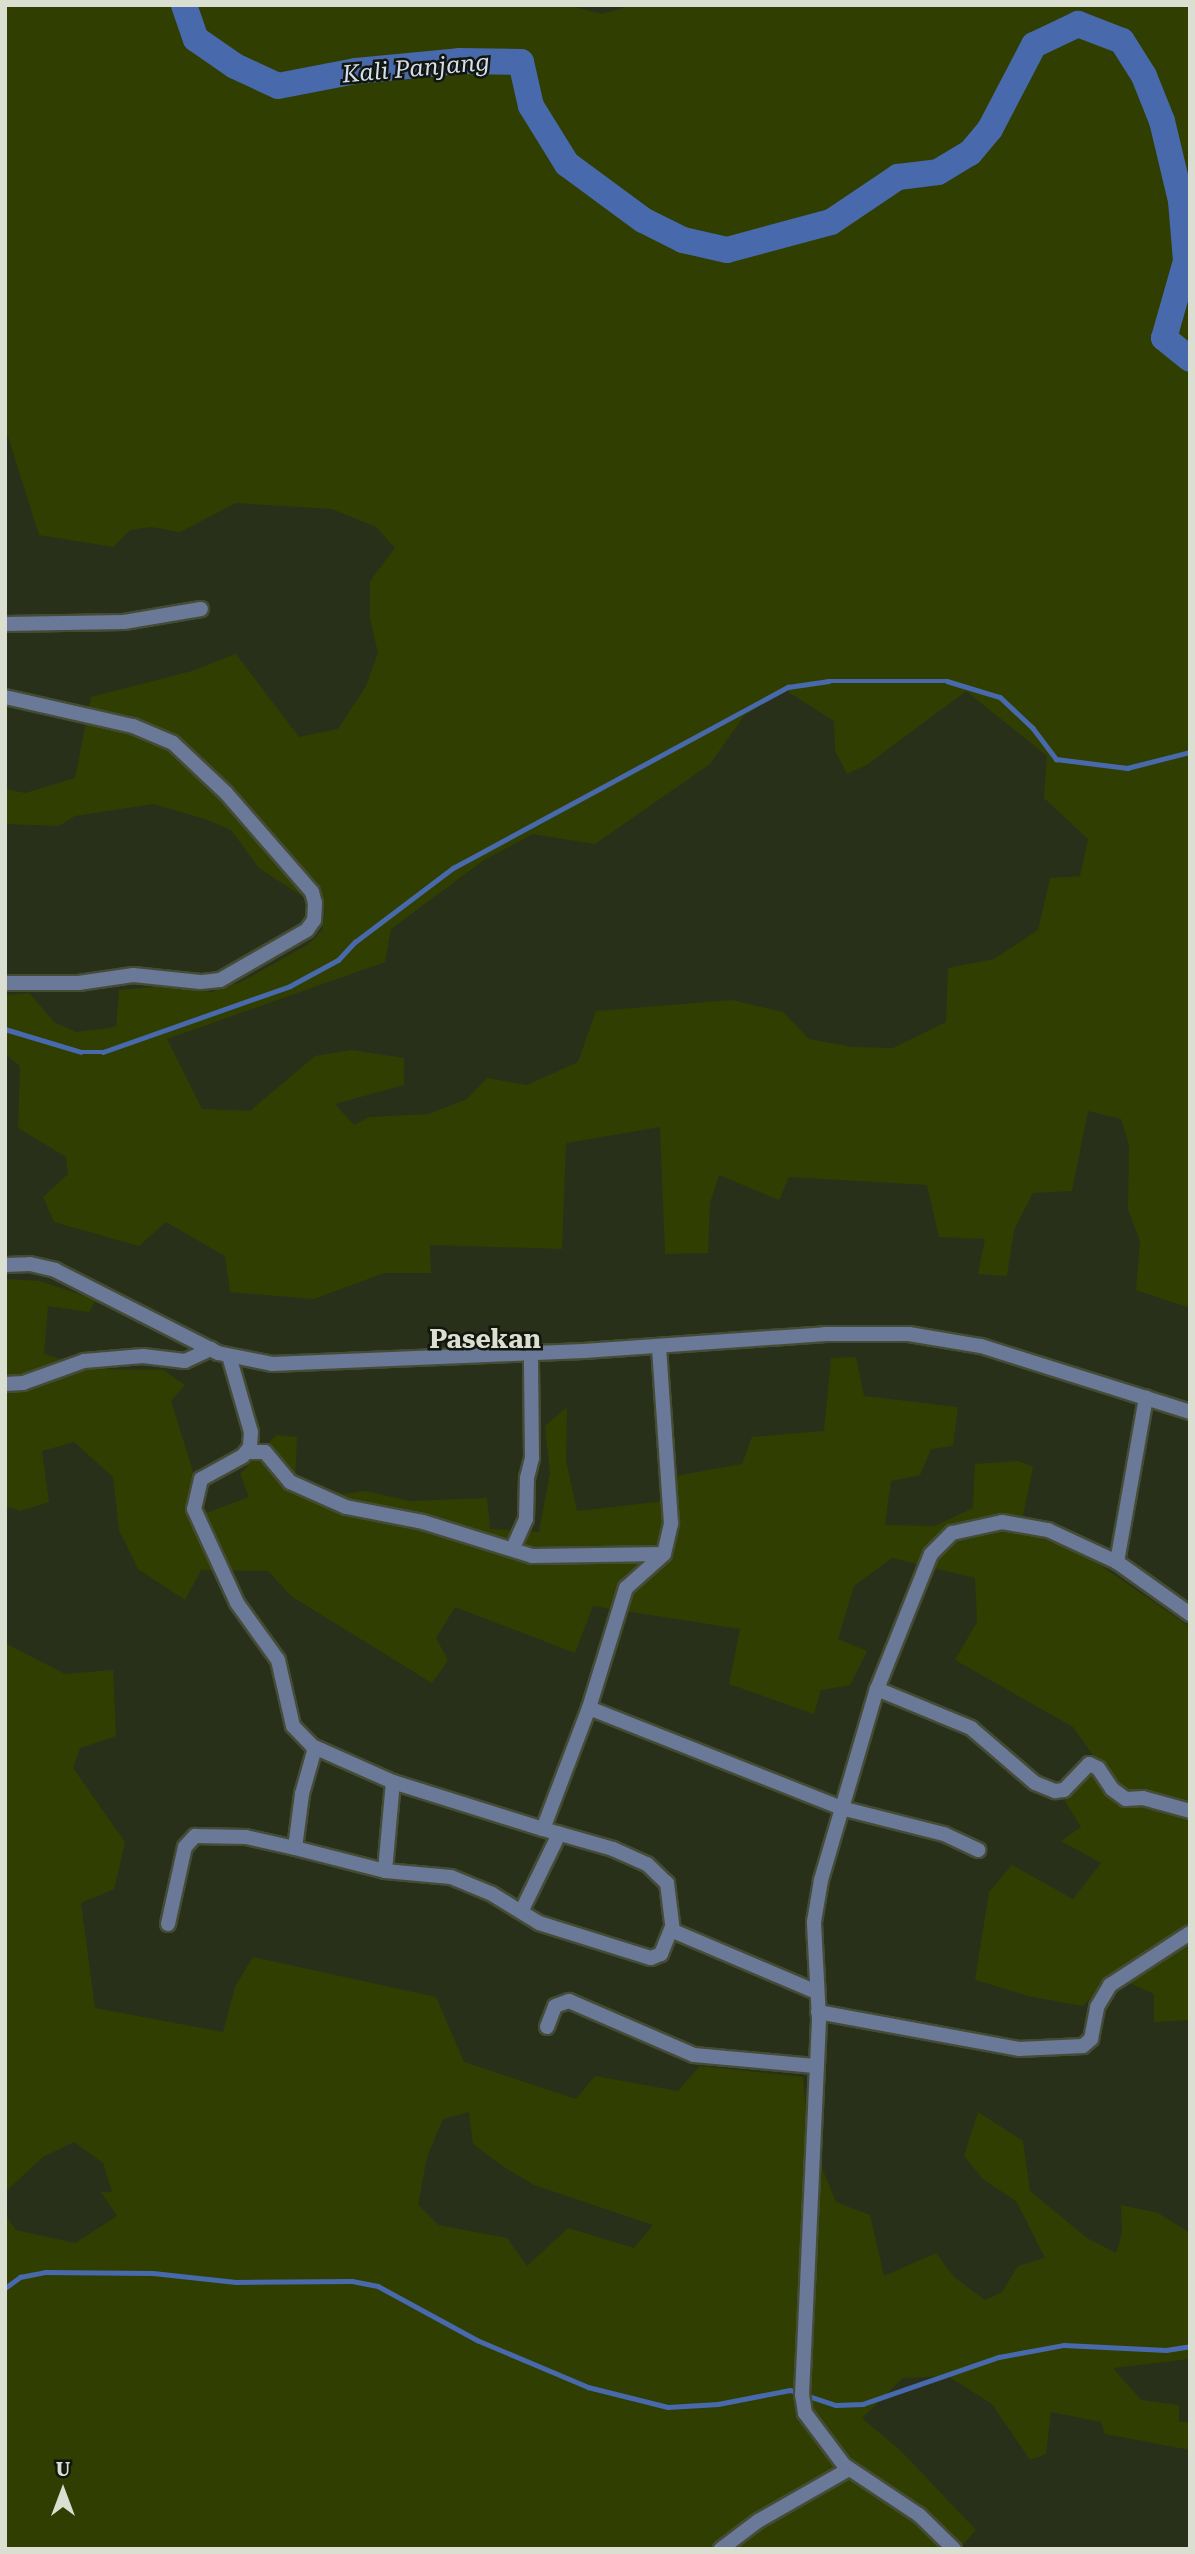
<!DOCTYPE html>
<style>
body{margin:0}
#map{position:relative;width:1195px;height:2554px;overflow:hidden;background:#293019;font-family:"Roboto Serif",serif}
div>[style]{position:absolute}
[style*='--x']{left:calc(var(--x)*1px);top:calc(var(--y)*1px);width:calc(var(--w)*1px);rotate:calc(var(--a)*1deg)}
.green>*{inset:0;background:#303e02}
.stream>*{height:4.5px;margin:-2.25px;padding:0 2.25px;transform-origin:2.25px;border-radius:2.25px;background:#4869ab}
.river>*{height:26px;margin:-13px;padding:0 13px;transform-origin:13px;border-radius:13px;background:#4869ab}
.roads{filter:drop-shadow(2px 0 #454c36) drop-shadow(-2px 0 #454c36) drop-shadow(0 2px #454c36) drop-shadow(0 -2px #454c36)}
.minor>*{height:14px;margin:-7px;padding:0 7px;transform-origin:7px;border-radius:7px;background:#6a7997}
.tertiary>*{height:14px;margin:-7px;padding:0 7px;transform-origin:7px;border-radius:7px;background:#6a7997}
span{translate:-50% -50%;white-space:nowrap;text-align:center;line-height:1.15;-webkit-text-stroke:5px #13160c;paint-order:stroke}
.water-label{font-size:24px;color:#d3def0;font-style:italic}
.quarter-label{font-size:26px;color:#dadfd1;font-weight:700}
.frame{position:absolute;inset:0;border:7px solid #dadfd1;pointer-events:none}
.north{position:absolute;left:28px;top:2456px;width:70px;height:70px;-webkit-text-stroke:5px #13160c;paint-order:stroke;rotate:0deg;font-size:19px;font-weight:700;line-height:28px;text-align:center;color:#dadfd1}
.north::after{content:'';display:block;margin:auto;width:24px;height:32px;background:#dadfd1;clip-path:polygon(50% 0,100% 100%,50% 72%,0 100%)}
</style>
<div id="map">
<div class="green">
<div style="clip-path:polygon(evenodd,5px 5px,566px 5px,602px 14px,633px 5px,1190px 5px,1190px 1308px,1136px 1290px,1140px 1241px,1128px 1209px,1129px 1145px,1121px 1119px,1088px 1111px,1072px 1191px,1033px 1193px,1014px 1230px,1007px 1276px,978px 1274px,985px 1239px,939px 1237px,927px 1185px,789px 1177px,779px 1200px,719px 1175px,710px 1203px,708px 1253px,665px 1254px,660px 1127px,566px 1143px,562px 1249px,430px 1245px,431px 1273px,384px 1273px,314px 1299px,230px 1292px,225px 1256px,166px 1222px,139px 1246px,54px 1222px,43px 1197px,68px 1174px,66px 1157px,18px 1128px,20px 1066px,5px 1054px,5px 995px,29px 993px,54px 1022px,76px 1032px,116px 1027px,119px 990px,164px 986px,211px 992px,241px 982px,309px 944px,322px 930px,325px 911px,259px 868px,231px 830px,205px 819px,153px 804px,75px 816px,59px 826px,5px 824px,5px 789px,25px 793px,75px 778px,91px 697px,192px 671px,236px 654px,299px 737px,338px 729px,366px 686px,378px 653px,370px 619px,370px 581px,395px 548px,376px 527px,332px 509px,236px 503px,180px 532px,151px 527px,130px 530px,113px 547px,39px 535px,5px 427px,5px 5px,785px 690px,834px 721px,835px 750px,847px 774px,868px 764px,966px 691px,1047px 756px,1044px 798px,1088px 839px,1080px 876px,1050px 878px,1038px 930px,994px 959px,948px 968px,946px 1022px,893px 1048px,852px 1047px,809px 1039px,783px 1012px,732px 1000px,596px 1011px,578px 1062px,527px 1085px,487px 1078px,467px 1099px,429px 1114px,369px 1117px,354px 1125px,335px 1104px,404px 1085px,404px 1058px,351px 1050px,315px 1056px,250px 1111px,202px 1109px,167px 1039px,385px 962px,391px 929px,484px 860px,533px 834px,595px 844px,710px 764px,744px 716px,785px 690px)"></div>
<div style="clip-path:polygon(5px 1279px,40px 1281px,96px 1300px,89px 1312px,48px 1306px,44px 1354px,96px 1369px,163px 1370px,185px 1385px,171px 1401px,206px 1513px,249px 1497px,240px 1474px,276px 1435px,297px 1437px,295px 1482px,344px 1494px,365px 1491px,410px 1501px,487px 1498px,490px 1529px,539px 1532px,550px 1473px,545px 1426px,567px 1407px,566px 1461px,577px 1511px,674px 1500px,675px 1476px,742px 1464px,752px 1437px,824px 1431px,831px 1358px,856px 1357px,864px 1396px,958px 1407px,953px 1446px,931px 1449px,920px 1475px,891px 1481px,885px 1525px,935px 1526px,973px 1508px,975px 1464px,1018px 1461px,1033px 1467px,1020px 1531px,1084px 1554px,1190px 1627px,1190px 2020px,1154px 2022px,1154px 1994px,1112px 1975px,1083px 2006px,1032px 1997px,975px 1980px,989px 1892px,1012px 1865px,1073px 1899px,1101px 1863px,1061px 1841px,1081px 1827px,1062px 1796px,1097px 1761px,1073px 1727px,955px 1660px,977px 1622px,975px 1578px,892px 1558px,854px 1586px,838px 1639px,867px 1651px,850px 1685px,821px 1690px,814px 1714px,729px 1684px,740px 1629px,593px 1606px,575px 1653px,455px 1607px,436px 1638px,448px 1660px,432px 1683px,291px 1596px,268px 1571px,201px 1570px,185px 1600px,138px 1569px,119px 1530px,113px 1477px,74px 1442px,42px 1451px,49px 1502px,20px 1511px,5px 1506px)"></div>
<div style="clip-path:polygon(evenodd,5px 1643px,65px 1674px,113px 1670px,116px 1736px,80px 1748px,73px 1768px,125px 1842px,114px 1889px,81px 1903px,95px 2008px,223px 2032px,235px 1987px,253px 1957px,436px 1997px,464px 2062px,576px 2099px,595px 2076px,678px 2091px,700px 2066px,803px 2077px,805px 2103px,821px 2114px,822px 2168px,836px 2202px,870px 2215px,884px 2276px,936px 2253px,954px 2277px,985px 2300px,1002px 2292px,1018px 2266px,1045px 2258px,1017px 2202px,983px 2179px,964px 2156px,978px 2112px,1023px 2141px,1030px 2191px,1087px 2238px,1116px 2253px,1122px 2233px,1121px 2205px,1158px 2213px,1190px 2233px,1190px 2359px,1113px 2368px,1141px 2400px,1179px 2405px,1179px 2422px,1190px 2422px,1190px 2450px,1105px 2434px,1101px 2422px,1051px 2412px,1046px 2454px,1030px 2460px,992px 2404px,948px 2376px,903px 2378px,862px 2418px,901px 2451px,976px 2530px,959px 2549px,5px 2549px,5px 2214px,16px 2230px,75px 2243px,117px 2216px,101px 2192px,112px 2192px,103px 2163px,74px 2142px,43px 2157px,5px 2192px,5px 1643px,469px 2112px,473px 2144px,504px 2167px,534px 2185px,653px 2225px,634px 2248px,568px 2228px,527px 2266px,507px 2238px,438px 2225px,418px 2205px,427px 2157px,443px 2119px,469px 2112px)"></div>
</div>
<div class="stream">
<div style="--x:5;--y:1029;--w:79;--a:16.8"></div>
<div style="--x:81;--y:1052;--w:22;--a:0"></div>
<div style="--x:103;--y:1052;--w:198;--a:-19.4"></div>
<div style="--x:290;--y:986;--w:55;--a:-28.4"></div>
<div style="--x:338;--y:960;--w:25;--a:-47"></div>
<div style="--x:355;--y:942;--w:123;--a:-37.1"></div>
<div style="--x:453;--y:868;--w:381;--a:-28.4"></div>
<div style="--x:788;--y:687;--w:41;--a:-8.3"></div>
<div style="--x:829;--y:681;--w:118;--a:0"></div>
<div style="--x:947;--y:681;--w:55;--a:16.8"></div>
<div style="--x:1000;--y:697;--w:45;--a:43.2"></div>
<div style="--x:1033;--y:728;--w:39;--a:53"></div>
<div style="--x:1056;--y:759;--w:72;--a:7.2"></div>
<div style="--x:1127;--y:768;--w:65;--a:-14.3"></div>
<div style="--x:5;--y:2288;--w:19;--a:-36"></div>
<div style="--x:20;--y:2277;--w:25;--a:-11"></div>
<div style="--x:45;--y:2272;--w:108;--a:0.5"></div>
<div style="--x:153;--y:2273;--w:83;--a:6.2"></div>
<div style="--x:236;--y:2282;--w:116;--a:-0.5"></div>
<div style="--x:352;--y:2281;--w:26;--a:11"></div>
<div style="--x:378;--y:2286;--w:113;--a:28.6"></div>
<div style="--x:477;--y:2340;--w:121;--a:22.9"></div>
<div style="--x:588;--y:2387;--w:82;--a:14"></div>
<div style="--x:668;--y:2407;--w:50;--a:-3.4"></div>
<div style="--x:718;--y:2404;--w:73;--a:-11"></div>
<div style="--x:790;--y:2390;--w:48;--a:18.1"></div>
<div style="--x:836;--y:2405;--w:27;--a:-2"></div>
<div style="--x:863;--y:2404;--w:144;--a:-19.1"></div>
<div style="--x:999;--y:2357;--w:66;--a:-10.5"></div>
<div style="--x:1064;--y:2345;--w:102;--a:2.8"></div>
<div style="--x:1166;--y:2350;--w:24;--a:-9"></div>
</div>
<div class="river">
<div style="--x:184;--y:5;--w:36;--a:71"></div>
<div style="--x:196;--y:39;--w:47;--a:34.7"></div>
<div style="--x:235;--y:66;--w:47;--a:24.9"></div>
<div style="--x:278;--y:86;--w:79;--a:-10.9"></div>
<div style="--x:356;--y:71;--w:103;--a:-5.5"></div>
<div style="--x:459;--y:61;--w:62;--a:0.9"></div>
<div style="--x:521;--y:62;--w:45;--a:77.2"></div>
<div style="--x:531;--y:106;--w:68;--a:58.2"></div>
<div style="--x:567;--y:164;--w:94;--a:36.4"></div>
<div style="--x:643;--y:220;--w:45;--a:26.6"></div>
<div style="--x:683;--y:240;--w:45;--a:12.8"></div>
<div style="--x:727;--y:250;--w:108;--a:-15.1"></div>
<div style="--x:831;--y:222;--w:81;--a:-33.9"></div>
<div style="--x:898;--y:177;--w:40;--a:-7.1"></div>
<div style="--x:938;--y:172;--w:37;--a:-31"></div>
<div style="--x:970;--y:153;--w:31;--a:-50"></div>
<div style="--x:990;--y:129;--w:95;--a:-62.4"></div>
<div style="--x:1034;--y:45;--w:49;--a:-25.5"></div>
<div style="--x:1078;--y:24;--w:47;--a:21.1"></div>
<div style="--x:1122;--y:41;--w:41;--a:57.8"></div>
<div style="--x:1144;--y:76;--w:48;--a:68.2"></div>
<div style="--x:1162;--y:121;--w:82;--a:76.6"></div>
<div style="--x:1181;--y:201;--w:60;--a:85.2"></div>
<div style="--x:1186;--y:261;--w:80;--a:105.9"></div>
<div style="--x:1164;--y:338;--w:33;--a:39"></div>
</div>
<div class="roads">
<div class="minor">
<div style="--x:5;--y:624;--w:119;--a:-1"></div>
<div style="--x:124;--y:622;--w:78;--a:-9.6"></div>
<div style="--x:5;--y:697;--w:131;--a:12.8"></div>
<div style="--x:133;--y:726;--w:43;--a:23"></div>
<div style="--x:173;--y:743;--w:73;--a:43.3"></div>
<div style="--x:226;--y:793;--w:131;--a:49"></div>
<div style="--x:312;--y:892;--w:11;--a:75"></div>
<div style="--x:315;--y:903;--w:17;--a:93"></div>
<div style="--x:314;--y:920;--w:12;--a:125"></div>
<div style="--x:307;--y:930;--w:100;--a:150.1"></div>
<div style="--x:220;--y:980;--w:20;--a:174"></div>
<div style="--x:200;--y:982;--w:67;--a:-174"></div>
<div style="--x:133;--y:975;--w:55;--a:171.6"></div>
<div style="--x:79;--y:983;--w:74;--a:180"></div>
<div style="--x:229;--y:1356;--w:79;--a:73.9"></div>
<div style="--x:251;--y:1432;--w:15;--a:94"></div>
<div style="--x:250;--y:1447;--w:11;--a:128"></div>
<div style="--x:243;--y:1456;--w:48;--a:151.3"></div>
<div style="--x:201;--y:1479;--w:31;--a:103"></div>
<div style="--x:194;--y:1509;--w:103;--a:65.4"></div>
<div style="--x:237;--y:1603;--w:70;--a:54.3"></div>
<div style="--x:278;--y:1660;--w:68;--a:77.2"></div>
<div style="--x:293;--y:1726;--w:28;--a:46"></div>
<div style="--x:312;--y:1746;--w:89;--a:24"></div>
<div style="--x:393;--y:1782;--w:157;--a:17.4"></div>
<div style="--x:543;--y:1829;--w:129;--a:-69.2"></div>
<div style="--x:589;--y:1708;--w:271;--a:21.6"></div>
<div style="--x:841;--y:1808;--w:106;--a:14.2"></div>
<div style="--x:944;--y:1834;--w:38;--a:25"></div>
<div style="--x:5;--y:1384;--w:18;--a:-3"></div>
<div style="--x:23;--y:1383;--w:65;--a:-19.8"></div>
<div style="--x:84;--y:1361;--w:59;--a:-4.8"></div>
<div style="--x:143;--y:1356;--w:42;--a:6.8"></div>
<div style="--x:185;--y:1361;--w:29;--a:-25"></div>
<div style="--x:247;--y:1452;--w:18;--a:0"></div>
<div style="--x:265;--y:1452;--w:39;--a:50"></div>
<div style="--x:290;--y:1482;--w:61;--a:24.1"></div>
<div style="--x:346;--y:1507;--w:78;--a:11"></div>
<div style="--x:423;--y:1522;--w:114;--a:17.3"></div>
<div style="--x:532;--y:1556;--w:132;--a:-0.9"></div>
<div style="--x:513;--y:1548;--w:32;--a:-66"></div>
<div style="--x:526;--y:1519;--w:41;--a:-88.6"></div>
<div style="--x:527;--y:1478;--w:21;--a:-76"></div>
<div style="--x:532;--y:1458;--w:104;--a:-90.6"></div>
<div style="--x:1117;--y:1562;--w:167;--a:-80"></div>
<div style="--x:877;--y:1689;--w:102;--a:22.5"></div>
<div style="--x:971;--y:1728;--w:84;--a:40.7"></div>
<div style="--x:1035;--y:1783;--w:22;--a:22"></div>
<div style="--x:1055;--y:1791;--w:9;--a:-6"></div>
<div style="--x:1064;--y:1790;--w:36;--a:-46"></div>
<div style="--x:1089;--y:1764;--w:10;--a:24"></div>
<div style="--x:1098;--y:1768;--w:25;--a:56"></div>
<div style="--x:1112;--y:1789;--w:17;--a:36"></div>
<div style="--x:1126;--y:1799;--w:17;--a:-3"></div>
<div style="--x:1143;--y:1798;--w:49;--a:15.5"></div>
<div style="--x:589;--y:1708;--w:126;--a:-72.9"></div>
<div style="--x:626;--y:1588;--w:51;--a:-41.8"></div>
<div style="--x:664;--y:1554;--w:32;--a:-77"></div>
<div style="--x:671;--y:1523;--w:177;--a:-93.9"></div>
<div style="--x:315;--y:1748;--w:48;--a:105.8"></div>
<div style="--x:302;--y:1794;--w:54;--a:97.4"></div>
<div style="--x:295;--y:1848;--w:93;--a:14.3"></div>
<div style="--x:385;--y:1871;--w:66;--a:5.2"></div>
<div style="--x:451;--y:1877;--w:44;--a:22.5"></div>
<div style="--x:492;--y:1894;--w:55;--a:31.7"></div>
<div style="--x:539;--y:1923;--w:117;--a:17.4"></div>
<div style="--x:651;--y:1958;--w:11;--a:-22"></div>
<div style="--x:661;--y:1954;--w:27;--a:-68"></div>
<div style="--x:543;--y:1829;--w:73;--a:15.9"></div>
<div style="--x:613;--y:1849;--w:37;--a:24"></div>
<div style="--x:647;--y:1864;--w:28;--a:44"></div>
<div style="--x:667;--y:1883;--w:48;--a:82.9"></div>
<div style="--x:673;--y:1931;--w:156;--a:23"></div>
<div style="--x:385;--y:1871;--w:89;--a:-84.9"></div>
<div style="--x:522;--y:1910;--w:85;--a:-64"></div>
<div style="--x:168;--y:1924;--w:79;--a:-77.6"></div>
<div style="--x:185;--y:1847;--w:15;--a:-48"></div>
<div style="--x:195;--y:1836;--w:51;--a:1.1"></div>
<div style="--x:246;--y:1837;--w:50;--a:12.7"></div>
<div style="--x:818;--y:2012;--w:204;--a:10.4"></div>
<div style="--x:1019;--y:2049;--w:64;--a:-2.7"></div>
<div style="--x:1083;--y:2046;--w:11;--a:-41"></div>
<div style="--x:1091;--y:2039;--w:33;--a:-79"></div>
<div style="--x:1097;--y:2007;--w:26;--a:-59"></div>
<div style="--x:1110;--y:1985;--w:95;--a:-33"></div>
<div style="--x:547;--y:2027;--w:22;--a:-69"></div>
<div style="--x:555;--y:2006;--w:15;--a:-20"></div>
<div style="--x:569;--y:2001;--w:136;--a:23.4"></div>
<div style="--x:694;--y:2055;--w:121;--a:5.2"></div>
<div style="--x:721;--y:2549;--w:46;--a:-37.1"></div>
<div style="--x:758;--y:2521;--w:105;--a:-29.7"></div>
<div style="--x:954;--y:2549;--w:49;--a:-135.8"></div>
<div style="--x:919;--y:2515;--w:90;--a:-146.3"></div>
<div style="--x:844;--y:2465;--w:65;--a:-126.9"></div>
<div style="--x:805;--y:2413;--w:18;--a:-99"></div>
<div style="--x:802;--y:2395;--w:376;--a:-87.4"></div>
<div style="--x:819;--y:2019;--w:97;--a:-93"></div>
<div style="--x:814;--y:1922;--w:43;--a:-80.5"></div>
<div style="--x:821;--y:1880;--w:199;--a:-73.7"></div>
<div style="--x:877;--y:1689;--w:145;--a:-68.2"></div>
<div style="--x:931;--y:1554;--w:30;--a:-45"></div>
<div style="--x:952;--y:1533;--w:51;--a:-12.4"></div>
<div style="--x:1002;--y:1522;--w:47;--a:9.9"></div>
<div style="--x:1048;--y:1530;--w:76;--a:24.9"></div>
<div style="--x:1117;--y:1562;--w:90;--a:35.5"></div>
</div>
<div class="tertiary">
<div style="--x:5;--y:1265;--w:25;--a:-2"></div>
<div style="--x:30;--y:1264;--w:26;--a:13"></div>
<div style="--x:55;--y:1270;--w:183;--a:27"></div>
<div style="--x:218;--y:1353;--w:55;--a:11.5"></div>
<div style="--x:272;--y:1364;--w:312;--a:-2.4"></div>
<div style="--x:584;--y:1351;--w:242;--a:-4"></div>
<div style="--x:825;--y:1334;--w:84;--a:0"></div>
<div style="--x:909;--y:1334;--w:73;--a:9.5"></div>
<div style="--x:981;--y:1346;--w:219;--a:17.5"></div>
</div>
</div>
<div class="water-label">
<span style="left:416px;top:69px;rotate:-5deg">Kali Panjang</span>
</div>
<div class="quarter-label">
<span style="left:485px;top:1340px">Pasekan</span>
</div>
<div class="frame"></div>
<div class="north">U</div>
</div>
